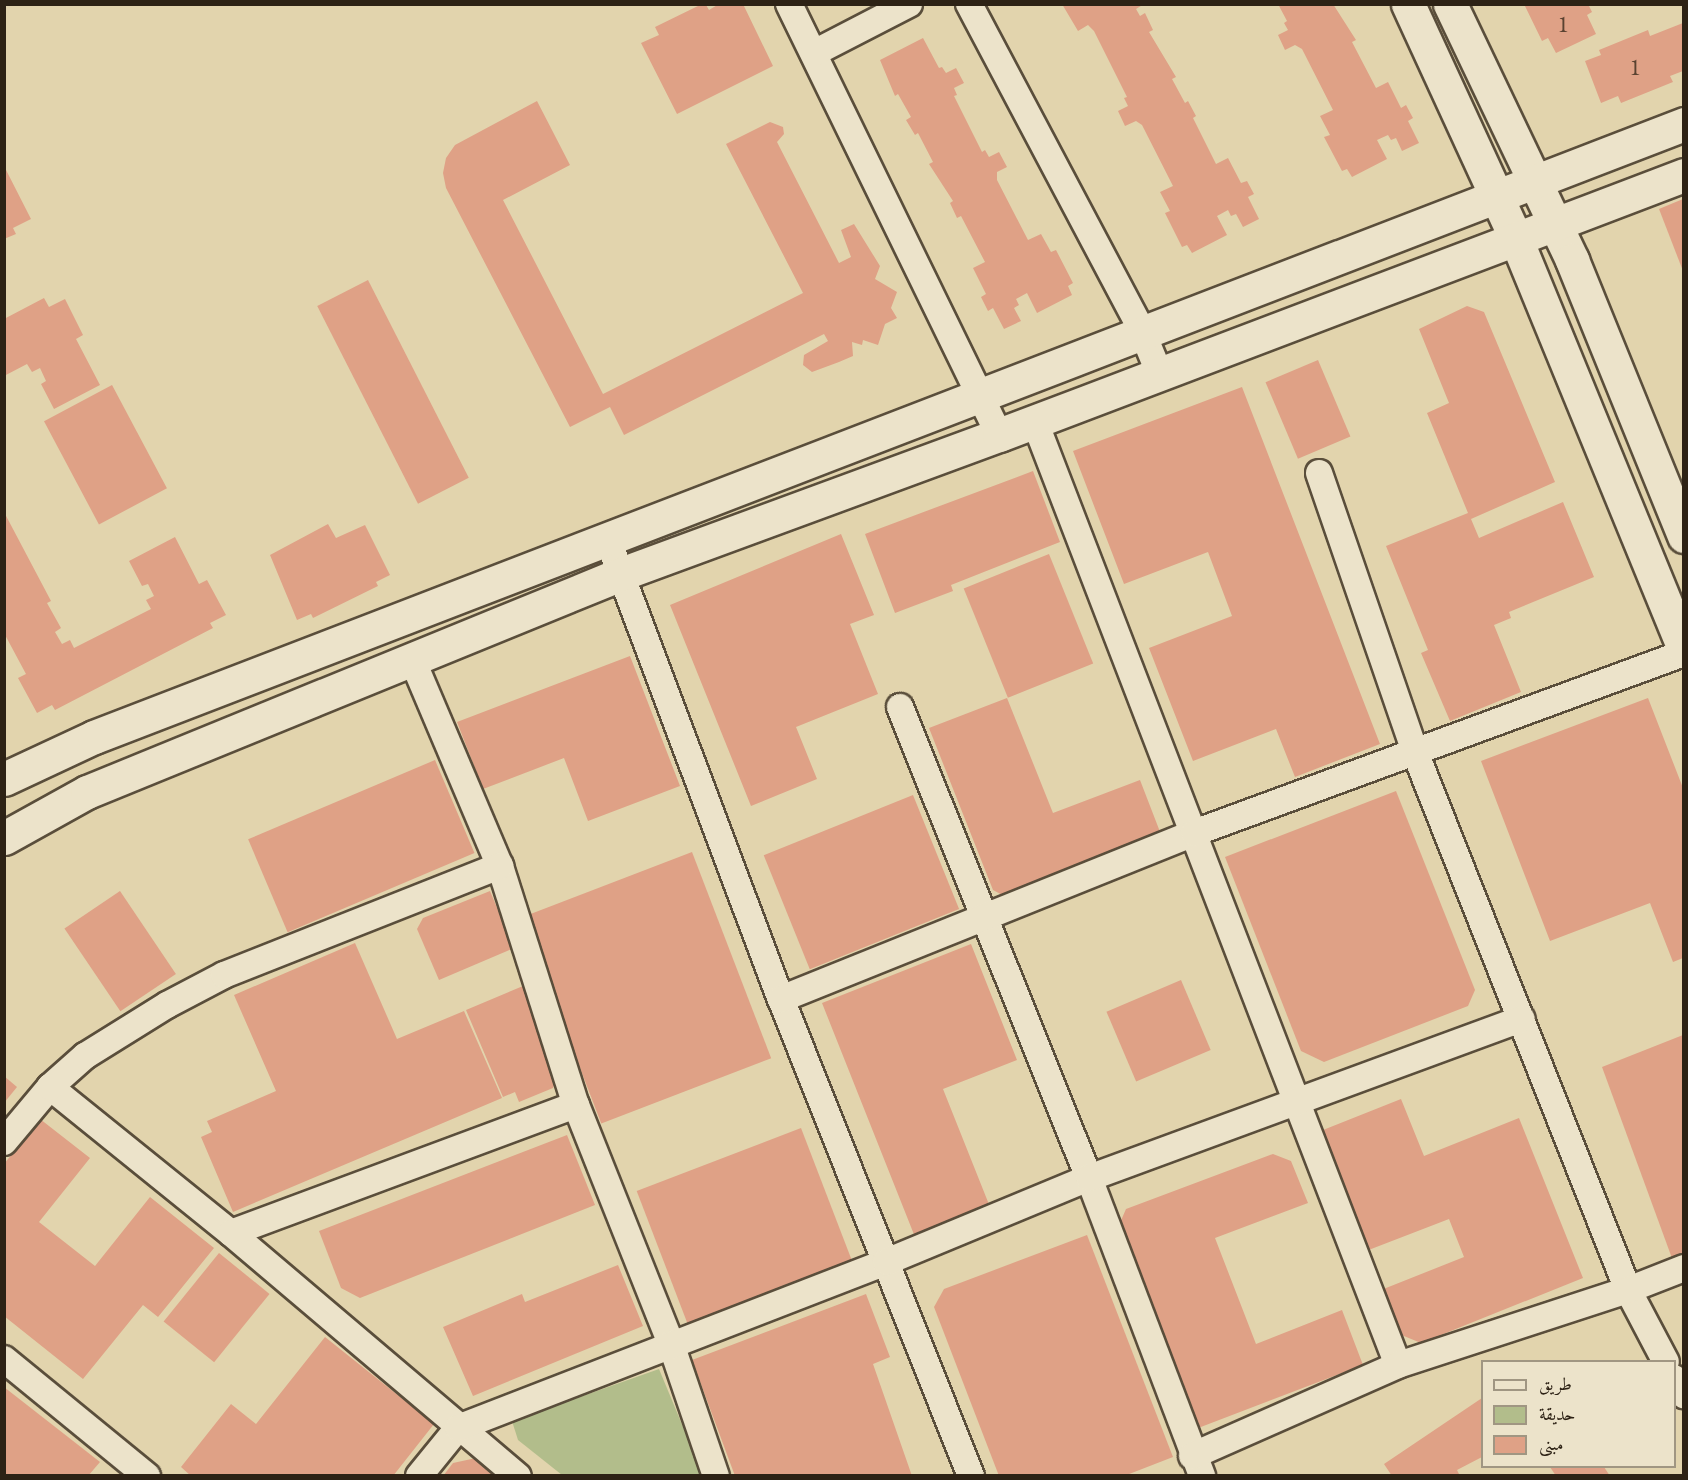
<!DOCTYPE html>
<meta charset="utf-8">
<style>
body{margin:0}
#map{position:relative;width:1688px;height:1480px;overflow:hidden;background:#e2d4ad;font-family:"EB Garamond",Amiri,serif}
div>[style]{position:absolute}
[style*='--x']{left:calc(var(--x)*1px);top:calc(var(--y)*1px);width:calc(var(--w)*1px);rotate:calc(var(--a)*1deg)}
.green>*{inset:0;background:#b2bd8b}
.building>*{inset:0;background:#dfa186;transform-origin:0 0}
.roads{filter:drop-shadow(2px 0 #5a4e3b) drop-shadow(-2px 0 #5a4e3b) drop-shadow(0 2px #5a4e3b) drop-shadow(0 -2px #5a4e3b)}
.minor>*{height:26px;margin:-13px;padding:0 13px;transform-origin:13px;border-radius:13px;background:#ece3ca}
.secondary>*{height:33px;margin:-16.5px;padding:0 16.5px;transform-origin:16.5px;border-radius:16.5px;background:#ece3ca}
span{translate:-50% -50%;white-space:nowrap;text-align:center;line-height:1.15;-webkit-text-stroke:4.5px #ece3ca;paint-order:stroke}
.number-label{font-size:24px;color:#5a4231}
.number-label span{-webkit-text-stroke-width:0}
.frame{position:absolute;inset:0;border:6px solid #2d2215;pointer-events:none}
.legend{position:absolute;left:1481px;top:1360px;width:195px;height:108px;box-sizing:border-box;background:#ece3ca;border:2px solid #a09682;margin:0;padding:8px 10px;list-style:none;font-size:18px;color:#2d2215}
.legend li{display:flex;align-items:center;gap:12px;height:30px}
.legend b{width:30px;border:2px solid #a09682}
</style>
<div id="map">
<div class="green">
<div style="clip-path:polygon(659px 1369px,703px 1475px,562px 1475px,518px 1440px,512px 1421px)"></div>
</div>
<div class="building">
<div style="clip-path:polygon(719px 4px,743px 4px,773px 66px,677px 114px,641px 43px,659px 35px,655px 27px,700px 5px,706px 5px,709px 10px)"></div>
<div style="clip-path:polygon(1062px 4px,1144px 4px,1136px 9px,1140px 16px,1145px 13px,1153px 30px,1149px 32px,1176px 77px,1172px 79px,1185px 103px,1188px 101px,1196px 116px,1193px 118px,1216px 164px,1228px 158px,1241px 183px,1247px 181px,1254px 194px,1248px 197px,1259px 219px,1243px 227px,1236px 214px,1231px 216px,1228px 210px,1217px 216px,1227px 235px,1192px 253px,1187px 245px,1182px 247px,1165px 213px,1170px 211px,1160px 192px,1173px 186px,1142px 125px,1136px 121px,1125px 126px,1118px 111px,1128px 106px,1124px 98px,1127px 97px,1094px 31px,1088px 25px,1078px 31px)"></div>
<div style="clip-path:polygon(1278px 4px,1333px 4px,1356px 40px,1352px 42px,1376px 88px,1388px 82px,1401px 108px,1406px 105px,1413px 118px,1408px 121px,1419px 143px,1402px 151px,1396px 138px,1391px 140px,1388px 135px,1377px 140px,1387px 159px,1352px 177px,1347px 169px,1342px 171px,1324px 137px,1330px 135px,1320px 116px,1333px 110px,1302px 49px,1295px 45px,1285px 50px,1278px 35px,1288px 30px,1284px 23px,1287px 21px)"></div>
<div style="clip-path:polygon(1524px 4px,1588px 4px,1592px 12px,1587px 15px,1596px 34px,1556px 53px,1548px 38px,1542px 41px)"></div>
<div style="clip-path:polygon(1683px 23px,1683px 71px,1670px 76px,1673px 82px,1621px 103px,1618px 96px,1601px 103px,1585px 61px,1601px 55px,1599px 50px,1648px 30px,1650px 36px)"></div>
<div style="clip-path:polygon(923px 38px,939px 68px,942px 67px,946px 73px,956px 68px,964px 83px,954px 88px,957px 95px,954px 96px,982px 152px,985px 150px,989px 157px,999px 152px,1007px 167px,997px 172px,997px 180px,1028px 240px,1041px 234px,1051px 252px,1056px 250px,1073px 283px,1068px 286px,1072px 295px,1037px 313px,1027px 293px,1016px 299px,1019px 305px,1014px 308px,1021px 321px,1004px 329px,993px 308px,988px 311px,981px 297px,986px 294px,973px 268px,985px 262px,961px 216px,957px 218px,950px 203px,953px 201px,929px 164px,933px 162px,918px 133px,915px 135px,906px 120px,911px 117px,898px 94px,895px 96px,880px 60px)"></div>
<div style="clip-path:polygon(537px 101px,570px 165px,503px 200px,603px 394px,803px 293px,726px 144px,770px 122px,783px 127px,784px 134px,777px 142px,839px 263px,851px 257px,841px 230px,854px 224px,880px 266px,875px 279px,897px 292px,891px 308px,897px 318px,885px 324px,878px 345px,863px 340px,862px 345px,852px 342px,853px 356px,839px 362px,812px 372px,803px 365px,804px 355px,828px 341px,824px 334px,624px 435px,610px 407px,570px 427px,446px 188px,443px 173px,446px 158px,455px 145px)"></div>
<div style="clip-path:polygon(4px 166px,31px 219px,13px 228px,16px 234px,4px 239px)"></div>
<div style="clip-path:polygon(1683px 199px,1683px 271px,1659px 209px)"></div>
<div style="left:368px;top:280px;width:222px;height:57px;rotate:63deg"></div>
<div style="clip-path:polygon(44px 298px,49px 307px,65px 299px,83px 335px,76px 339px,100px 385px,54px 409px,41px 384px,46px 381px,40px 368px,32px 372px,27px 364px,4px 376px,4px 319px)"></div>
<div style="clip-path:polygon(1467px 306px,1484px 312px,1555px 482px,1471px 519px,1479px 538px,1563px 502px,1594px 577px,1509px 612px,1511px 618px,1494px 625px,1521px 692px,1450px 721px,1421px 653px,1428px 650px,1386px 546px,1468px 513px,1427px 413px,1449px 403px,1419px 329px)"></div>
<div style="left:1318px;top:360px;width:83px;height:57px;rotate:67deg"></div>
<div style="left:112px;top:385px;width:117px;height:77px;rotate:62deg"></div>
<div style="clip-path:polygon(1242px 387px,1380px 744px,1295px 777px,1276px 729px,1193px 761px,1149px 648px,1232px 616px,1208px 552px,1124px 584px,1073px 451px)"></div>
<div style="clip-path:polygon(1033px 471px,1060px 542px,951px 585px,953px 591px,895px 613px,865px 534px)"></div>
<div style="clip-path:polygon(4px 512px,51px 601px,47px 603px,61px 628px,55px 632px,62px 644px,70px 640px,74px 648px,151px 609px,146px 600px,154px 596px,148px 584px,142px 586px,129px 561px,175px 537px,199px 584px,207px 580px,226px 615px,210px 623px,213px 628px,55px 710px,52px 705px,37px 713px,18px 678px,26px 674px,4px 633px)"></div>
<div style="clip-path:polygon(328px 524px,336px 538px,365px 525px,390px 575px,376px 582px,378px 586px,313px 618px,311px 614px,297px 620px,270px 555px)"></div>
<div style="clip-path:polygon(841px 534px,874px 615px,850px 624px,878px 694px,796px 727px,817px 779px,751px 806px,670px 605px)"></div>
<div style="left:1049px;top:554px;width:118px;height:92px;rotate:68deg"></div>
<div style="clip-path:polygon(630px 656px,680px 786px,588px 821px,564px 758px,483px 789px,457px 722px)"></div>
<div style="clip-path:polygon(1007px 698px,1053px 813px,1140px 780px,1162px 837px,1008px 898px,993px 890px,929px 728px)"></div>
<div style="clip-path:polygon(1648px 698px,1683px 788px,1683px 958px,1673px 962px,1650px 903px,1550px 941px,1481px 761px)"></div>
<div style="left:435px;top:760px;width:101px;height:203px;rotate:67deg"></div>
<div style="clip-path:polygon(1396px 791px,1475px 990px,1468px 1006px,1324px 1062px,1301px 1051px,1225px 857px)"></div>
<div style="left:913px;top:795px;width:123px;height:161px;rotate:68deg"></div>
<div style="left:692px;top:852px;width:221px;height:182px;rotate:69deg"></div>
<div style="left:120px;top:891px;width:100px;height:67px;rotate:56deg"></div>
<div style="clip-path:polygon(490px 891px,514px 948px,439px 980px,417px 929px,423px 918px)"></div>
<div style="clip-path:polygon(355px 943px,397px 1039px,464px 1011px,502px 1098px,233px 1212px,201px 1137px,212px 1132px,207px 1121px,276px 1091px,234px 995px)"></div>
<div style="clip-path:polygon(971px 944px,1017px 1060px,943px 1089px,990px 1207px,915px 1237px,822px 1003px)"></div>
<div style="left:1181px;top:980px;width:76px;height:81px;rotate:67deg"></div>
<div style="clip-path:polygon(523px 986px,559px 1070px,553px 1088px,519px 1102px,515px 1092px,503px 1097px,466px 1010px)"></div>
<div style="clip-path:polygon(1683px 1035px,1683px 1257px,1673px 1261px,1602px 1067px)"></div>
<div style="clip-path:polygon(4px 1076px,17px 1087px,4px 1103px)"></div>
<div style="clip-path:polygon(1401px 1099px,1424px 1156px,1519px 1118px,1583px 1278px,1421px 1343px,1399px 1334px,1381px 1290px,1464px 1257px,1449px 1219px,1366px 1251px,1318px 1132px)"></div>
<div style="clip-path:polygon(40px 1119px,90px 1158px,39px 1222px,95px 1266px,150px 1197px,214px 1248px,158px 1317px,143px 1305px,83px 1379px,4px 1316px,4px 1164px)"></div>
<div style="left:801px;top:1128px;width:142px;height:176px;rotate:69deg"></div>
<div style="clip-path:polygon(567px 1135px,595px 1205px,360px 1298px,341px 1288px,319px 1231px)"></div>
<div style="clip-path:polygon(1273px 1154px,1291px 1161px,1308px 1203px,1215px 1238px,1256px 1344px,1342px 1310px,1363px 1365px,1193px 1430px,1116px 1232px,1126px 1209px)"></div>
<div style="clip-path:polygon(1087px 1235px,1173px 1457px,1124px 1476px,999px 1476px,934px 1307px,944px 1289px)"></div>
<div style="left:219px;top:1253px;width:65px;height:88px;rotate:39deg"></div>
<div style="clip-path:polygon(618px 1265px,643px 1326px,473px 1396px,443px 1327px,522px 1294px,525px 1302px)"></div>
<div style="clip-path:polygon(866px 1294px,890px 1357px,873px 1364px,912px 1476px,735px 1476px,692px 1360px)"></div>
<div style="clip-path:polygon(325px 1337px,434px 1424px,393px 1476px,191px 1476px,181px 1467px,231px 1404px,256px 1424px)"></div>
<div style="clip-path:polygon(4px 1387px,100px 1462px,88px 1476px,4px 1476px)"></div>
<div style="clip-path:polygon(1482px 1398px,1482px 1457px,1457px 1470px,1460px 1476px,1392px 1476px,1384px 1464px)"></div>
<div style="clip-path:polygon(476px 1458px,498px 1476px,443px 1476px,453px 1463px)"></div>
<div style="clip-path:polygon(1550px 1467px,1604px 1467px,1610px 1476px,1556px 1476px)"></div>
</div>
<div class="roads">
<div class="minor">
<div style="--x:789;--y:4;--w:479;--a:64"></div>
<div style="--x:969;--y:4;--w:370;--a:62.1"></div>
<div style="--x:1142;--y:331;--w:48;--a:67.8"></div>
<div style="--x:814;--y:53;--w:107;--a:-27.3"></div>
<div style="--x:1035;--y:422;--w:1010;--a:68.95"></div>
<div style="--x:1319;--y:473;--w:295;--a:71"></div>
<div style="--x:1415;--y:752;--w:579;--a:68.4"></div>
<div style="--x:1628;--y:1290;--w:81;--a:62.2"></div>
<div style="--x:607;--y:537;--w:494;--a:69.4"></div>
<div style="--x:781;--y:999;--w:513;--a:68.28"></div>
<div style="--x:412;--y:659;--w:225;--a:67"></div>
<div style="--x:500;--y:866;--w:251;--a:72.4"></div>
<div style="--x:576;--y:1105;--w:257;--a:68.3"></div>
<div style="--x:671;--y:1344;--w:139;--a:71.2"></div>
<div style="--x:900;--y:707;--w:508;--a:68.14"></div>
<div style="--x:1089;--y:1178;--w:319;--a:69.2"></div>
<div style="--x:781;--y:999;--w:445;--a:-21.9"></div>
<div style="--x:1194;--y:833;--w:522;--a:-20.17"></div>
<div style="--x:50;--y:1087;--w:233;--a:38.9"></div>
<div style="--x:231;--y:1233;--w:376;--a:40.3"></div>
<div style="--x:4;--y:1142;--w:72;--a:-50.1"></div>
<div style="--x:50;--y:1087;--w:47;--a:-41.5"></div>
<div style="--x:85;--y:1056;--w:97;--a:-31.9"></div>
<div style="--x:167;--y:1005;--w:64;--a:-27.8"></div>
<div style="--x:224;--y:975;--w:297;--a:-21.6"></div>
<div style="--x:231;--y:1233;--w:368;--a:-20.4"></div>
<div style="--x:4;--y:1359;--w:185;--a:39.3"></div>
<div style="--x:1674;--y:1378;--w:20;--a:60"></div>
<div style="--x:1192;--y:1456;--w:225;--a:-23.8"></div>
<div style="--x:1398;--y:1365;--w:242;--a:-18.1"></div>
<div style="--x:1628;--y:1290;--w:60;--a:-21.4"></div>
<div style="--x:419;--y:1476;--w:62;--a:-50.9"></div>
<div style="--x:458;--y:1428;--w:459;--a:-21.2"></div>
<div style="--x:886;--y:1262;--w:220;--a:-22.5"></div>
<div style="--x:1089;--y:1178;--w:461;--a:-20.2"></div>
</div>
<div class="secondary">
<div style="--x:1408;--y:4;--w:259;--a:65.3"></div>
<div style="--x:1516;--y:239;--w:443;--a:67.7"></div>
<div style="--x:1450;--y:4;--w:284;--a:64.5"></div>
<div style="--x:1572;--y:260;--w:298;--a:67.9"></div>
<div style="--x:4;--y:779;--w:99;--a:-25"></div>
<div style="--x:94;--y:737;--w:1704;--a:-21.08"></div>
<div style="--x:4;--y:838;--w:95;--a:-29"></div>
<div style="--x:87;--y:792;--w:577;--a:-22.21"></div>
<div style="--x:621;--y:574;--w:403;--a:-20.2"></div>
<div style="--x:999;--y:435;--w:733;--a:-20.78"></div>
</div>
</div>
<div class="number-label">
<span style="left:1563px;top:24px">1</span>
<span style="left:1635px;top:67px">1</span>
</div>
<div class="frame"></div>
<ul class="legend">
<li><b style="height:8px;background:#ece3ca"></b>طريق</li>
<li><b style="height:16px;background:#b2bd8b"></b>حديقة</li>
<li><b style="height:16px;background:#dfa186"></b>مبنى</li>
</ul>
</div>
